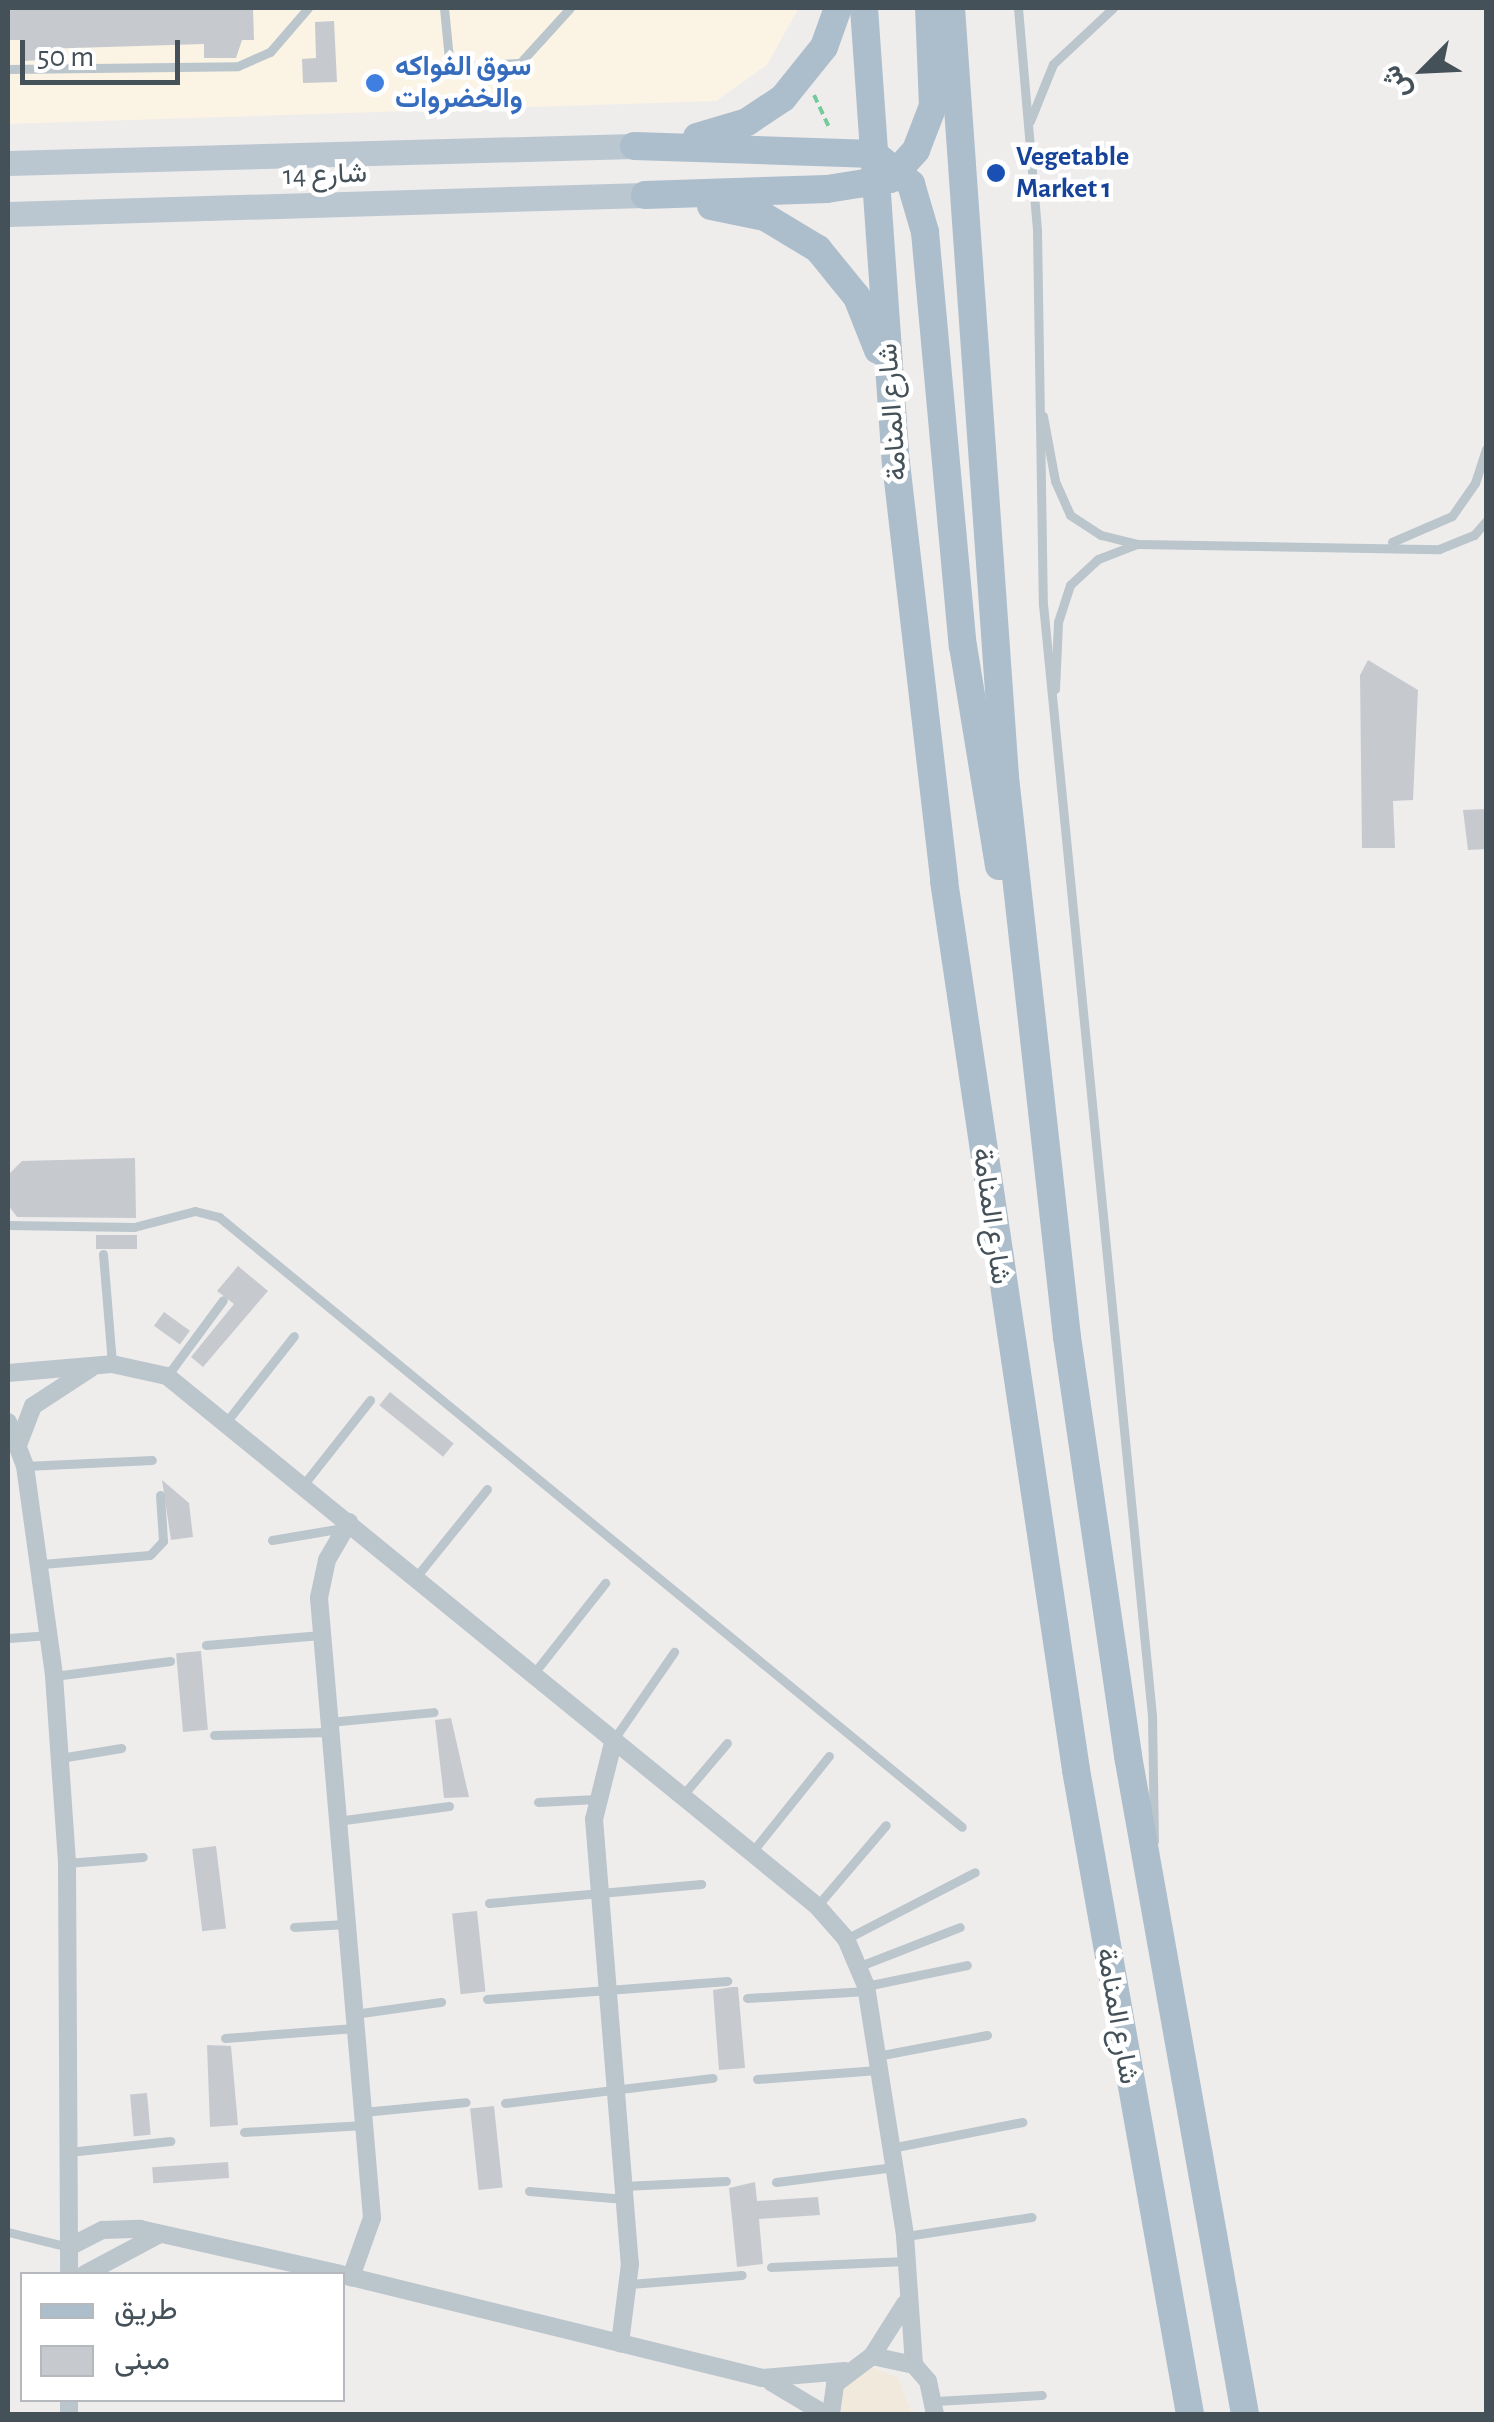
<!DOCTYPE html>
<meta charset="utf-8">
<style>
body{margin:0}
#map{position:relative;width:1494px;height:2422px;overflow:hidden;background:#efecec;font-family:"Alegreya Sans",Vazirmatn,sans-serif}
div>[style]{position:absolute}
[style*='--x']{left:calc(var(--x)*1px);top:calc(var(--y)*1px);width:calc(var(--w)*1px);rotate:calc(var(--a)*1deg)}
.commercial>*{inset:0;background:#fbf3e4}
.sand>*{inset:0;background:#f1e9dc}
.building>*{inset:0;background:#c6cacf;transform-origin:0 0}
.path>*{height:4px;margin-top:-2px;transform-origin:0;background:repeating-linear-gradient(90deg,#73ca9b 0 8px,transparent 0 13px)}
.lane>*{height:9px;margin:-4.5px;padding:0 4.5px;transform-origin:4.5px;border-radius:4.5px;background:#bac5cc}
.street>*{height:18px;margin:-9px;padding:0 9px;transform-origin:9px;border-radius:9px;background:#bac5cc}
.secondary>*{height:25px;margin:-12.5px;padding:0 12.5px;transform-origin:12.5px;border-radius:12.5px;background:#bac6d0}
.primary>*{height:28px;margin:-14px;padding:0 14px;transform-origin:14px;border-radius:14px;background:#acbdcb}
.dots>*{width:28px;height:28px;translate:-50% -50%;box-sizing:border-box;border:5px solid #fff;border-radius:50%}
span{translate:-50% -50%;white-space:nowrap;text-align:center;line-height:1.15;-webkit-text-stroke:9px #fff;paint-order:stroke}
.shop-label{font-size:28px;color:#366cbe;font-weight:700}
.left{translate:0 -50%;text-align:left}
.transit-label{font-size:28px;color:#164399;font-weight:700}
.street-label{font-size:28px;color:#455159}
.frame{position:absolute;inset:0;border:10px solid #455159;pointer-events:none}
.legend{position:absolute;left:20px;top:2272px;width:325px;height:130px;box-sizing:border-box;background:#fff;border:2px solid #b5b9bd;margin:0;padding:12px 18px;list-style:none;font-size:30px;color:#455159}
.legend li{display:flex;align-items:center;gap:20px;height:50px}
.legend b{width:50px;border:2px solid #b5b9bd}
.north{position:absolute;left:1374px;top:20px;width:100px;height:100px;-webkit-text-stroke:8px #fff;paint-order:stroke;rotate:246deg;font-size:28px;font-weight:700;line-height:40px;text-align:center;color:#455159}
.north::after{content:'';display:block;margin:auto;width:35px;height:45px;background:#455159;clip-path:polygon(50% 0,100% 100%,50% 72%,0 100%)}
.scale{position:absolute;left:20px;top:40px;width:160px;height:45px;box-sizing:border-box;border:5px solid #455159;border-top:0;padding-left:12px;font-size:30px;line-height:35px;white-space:nowrap;color:#455159;-webkit-text-stroke:8px #fff;paint-order:stroke}
</style>
<div id="map">
<div class="commercial">
<div style="clip-path:polygon(8px 8px,796px 8px,797px 11px,767px 65px,716px 101px,8px 124px)"></div>
</div>
<div class="sand">
<div style="clip-path:polygon(871px 2367px,898px 2377px,912px 2414px,830px 2414px,834px 2388px)"></div>
</div>
<div class="building">
<div style="clip-path:polygon(8px 8px,253px 8px,254px 40px,242px 40px,236px 58px,204px 58px,204px 44px,41px 49px,42px 60px,22px 61px,20px 40px,8px 40px)"></div>
<div style="clip-path:polygon(334px 21px,337px 82px,303px 83px,302px 59px,316px 58px,315px 22px)"></div>
<div style="clip-path:polygon(1368px 660px,1418px 690px,1413px 800px,1393px 801px,1395px 848px,1362px 848px,1360px 675px)"></div>
<div style="clip-path:polygon(1486px 809px,1486px 849px,1468px 850px,1463px 810px)"></div>
<div style="clip-path:polygon(135px 1158px,136px 1218px,17px 1217px,8px 1205px,8px 1175px,22px 1161px)"></div>
<div style="left:96px;top:1235px;width:41px;height:14px"></div>
<div style="clip-path:polygon(238px 1266px,268px 1291px,203px 1367px,191px 1357px,234px 1304px,217px 1291px)"></div>
<div style="left:164px;top:1312px;width:32px;height:17px;rotate:36deg"></div>
<div style="left:390px;top:1392px;width:82px;height:17px;rotate:39deg"></div>
<div style="clip-path:polygon(162px 1480px,189px 1503px,193px 1537px,171px 1540px)"></div>
<div style="left:201px;top:1651px;width:79px;height:25px;rotate:85deg"></div>
<div style="clip-path:polygon(451px 1718px,469px 1797px,444px 1798px,435px 1720px)"></div>
<div style="left:216px;top:1846px;width:83px;height:24px;rotate:83deg"></div>
<div style="left:477px;top:1911px;width:81px;height:25px;rotate:84deg"></div>
<div style="clip-path:polygon(732px 1987px,738px 1987px,745px 2068px,719px 2070px,713px 1990px)"></div>
<div style="clip-path:polygon(207px 2045px,231px 2046px,238px 2125px,210px 2127px)"></div>
<div style="left:147px;top:2093px;width:42px;height:17px;rotate:85deg"></div>
<div style="left:494px;top:2106px;width:82px;height:24px;rotate:84deg"></div>
<div style="left:228px;top:2162px;width:16px;height:76px;rotate:86deg"></div>
<div style="clip-path:polygon(755px 2182px,757px 2201px,818px 2197px,820px 2215px,759px 2219px,763px 2264px,737px 2267px,729px 2188px)"></div>
</div>
<div class="path">
<div style="--x:814;--y:95;--w:35;--a:65"></div>
</div>
<div class="lane">
<div style="--x:444;--y:8;--w:51;--a:84.4"></div>
<div style="--x:449;--y:59;--w:15;--a:28"></div>
<div style="--x:462;--y:66;--w:58;--a:-3"></div>
<div style="--x:520;--y:63;--w:74;--a:-47.7"></div>
<div style="--x:1018;--y:8;--w:224;--a:85.1"></div>
<div style="--x:1037;--y:231;--w:373;--a:89.1"></div>
<div style="--x:1043;--y:604;--w:1116;--a:84.4"></div>
<div style="--x:1152;--y:1715;--w:126;--a:89.1"></div>
<div style="--x:8;--y:69;--w:230;--a:-0.7"></div>
<div style="--x:238;--y:66;--w:35;--a:-24"></div>
<div style="--x:270;--y:52;--w:58;--a:-49.2"></div>
<div style="--x:1030;--y:121;--w:61;--a:-68"></div>
<div style="--x:1053;--y:64;--w:82;--a:-43"></div>
<div style="--x:1043;--y:416;--w:66;--a:79.5"></div>
<div style="--x:1055;--y:481;--w:37;--a:66"></div>
<div style="--x:1070;--y:515;--w:37;--a:33"></div>
<div style="--x:1101;--y:535;--w:38;--a:14"></div>
<div style="--x:1138;--y:544;--w:301;--a:1"></div>
<div style="--x:1439;--y:549;--w:38;--a:-22"></div>
<div style="--x:1474;--y:535;--w:18;--a:-49"></div>
<div style="--x:1392;--y:542;--w:65;--a:-23.4"></div>
<div style="--x:1452;--y:516;--w:40;--a:-55.1"></div>
<div style="--x:1475;--y:483;--w:36;--a:-72"></div>
<div style="--x:1055;--y:689;--w:67;--a:-87.4"></div>
<div style="--x:1058;--y:622;--w:39;--a:-72"></div>
<div style="--x:1070;--y:585;--w:38;--a:-43"></div>
<div style="--x:1098;--y:559;--w:40;--a:-21"></div>
<div style="--x:8;--y:1225;--w:126;--a:0.9"></div>
<div style="--x:134;--y:1227;--w:63;--a:-14.7"></div>
<div style="--x:195;--y:1211;--w:25;--a:14"></div>
<div style="--x:219;--y:1217;--w:961;--a:39.39"></div>
<div style="--x:103;--y:1254;--w:110;--a:85.3"></div>
<div style="--x:167;--y:1376;--w:94;--a:-53.6"></div>
<div style="--x:227;--y:1421;--w:108;--a:-51.8"></div>
<div style="--x:25;--y:1466;--w:127;--a:-2.7"></div>
<div style="--x:304;--y:1484;--w:107;--a:-51.8"></div>
<div style="--x:272;--y:1540;--w:72;--a:-9.6"></div>
<div style="--x:42;--y:1564;--w:108;--a:-4.8"></div>
<div style="--x:150;--y:1555;--w:19;--a:-47"></div>
<div style="--x:163;--y:1541;--w:46;--a:-93.7"></div>
<div style="--x:416;--y:1577;--w:113;--a:-51.1"></div>
<div style="--x:8;--y:1638;--w:39;--a:-4"></div>
<div style="--x:206;--y:1645;--w:115;--a:-5"></div>
<div style="--x:534;--y:1673;--w:115;--a:-51.7"></div>
<div style="--x:54;--y:1676;--w:117;--a:-7.4"></div>
<div style="--x:329;--y:1722;--w:105;--a:-5.4"></div>
<div style="--x:214;--y:1735;--w:115;--a:-1.5"></div>
<div style="--x:614;--y:1739;--w:106;--a:-55.4"></div>
<div style="--x:60;--y:1758;--w:62;--a:-9.3"></div>
<div style="--x:683;--y:1795;--w:68;--a:-49.8"></div>
<div style="--x:538;--y:1802;--w:58;--a:-3"></div>
<div style="--x:337;--y:1821;--w:113;--a:-7.6"></div>
<div style="--x:752;--y:1852;--w:123;--a:-51.3"></div>
<div style="--x:67;--y:1863;--w:76;--a:-4.5"></div>
<div style="--x:489;--y:1903;--w:213;--a:-5.1"></div>
<div style="--x:817;--y:1906;--w:106;--a:-49.6"></div>
<div style="--x:294;--y:1927;--w:52;--a:-3.3"></div>
<div style="--x:846;--y:1939;--w:145;--a:-27.4"></div>
<div style="--x:860;--y:1966;--w:107;--a:-21.3"></div>
<div style="--x:866;--y:1986;--w:103;--a:-11.7"></div>
<div style="--x:747;--y:1998;--w:120;--a:-3.3"></div>
<div style="--x:487;--y:1999;--w:241;--a:-4.3"></div>
<div style="--x:354;--y:2014;--w:88;--a:-7.9"></div>
<div style="--x:225;--y:2038;--w:130;--a:-4.4"></div>
<div style="--x:877;--y:2056;--w:112;--a:-10.8"></div>
<div style="--x:757;--y:2079;--w:121;--a:-4.3"></div>
<div style="--x:505;--y:2103;--w:209;--a:-6.9"></div>
<div style="--x:363;--y:2112;--w:103;--a:-5.5"></div>
<div style="--x:244;--y:2132;--w:120;--a:-3.3"></div>
<div style="--x:891;--y:2148;--w:134;--a:-11.2"></div>
<div style="--x:69;--y:2152;--w:102;--a:-6.2"></div>
<div style="--x:776;--y:2182;--w:119;--a:-7.2"></div>
<div style="--x:624;--y:2186;--w:102;--a:-2.8"></div>
<div style="--x:529;--y:2191;--w:96;--a:4.8"></div>
<div style="--x:8;--y:2232;--w:63;--a:13.8"></div>
<div style="--x:906;--y:2236;--w:127;--a:-8.6"></div>
<div style="--x:771;--y:2267;--w:135;--a:-2.5"></div>
<div style="--x:630;--y:2284;--w:112;--a:-4.6"></div>
<div style="--x:935;--y:2401;--w:107;--a:-3.2"></div>
</div>
<div class="street">
<div style="--x:8;--y:1373;--w:104;--a:-4.9"></div>
<div style="--x:112;--y:1364;--w:56;--a:12.3"></div>
<div style="--x:167;--y:1376;--w:839;--a:39.19"></div>
<div style="--x:817;--y:1906;--w:44;--a:48.7"></div>
<div style="--x:846;--y:1939;--w:51;--a:66.9"></div>
<div style="--x:866;--y:1986;--w:253;--a:81.1"></div>
<div style="--x:905;--y:2236;--w:129;--a:86"></div>
<div style="--x:8;--y:1422;--w:47;--a:68.9"></div>
<div style="--x:25;--y:1466;--w:212;--a:82.1"></div>
<div style="--x:54;--y:1676;--w:187;--a:86"></div>
<div style="--x:67;--y:1863;--w:411;--a:89.7"></div>
<div style="--x:18;--y:1445;--w:42;--a:-69"></div>
<div style="--x:33;--y:1406;--w:69;--a:-33.2"></div>
<div style="--x:349;--y:1522;--w:44;--a:120.1"></div>
<div style="--x:327;--y:1560;--w:39;--a:102"></div>
<div style="--x:319;--y:1598;--w:622;--a:85.11"></div>
<div style="--x:372;--y:2218;--w:63;--a:109.6"></div>
<div style="--x:614;--y:1739;--w:82;--a:104"></div>
<div style="--x:594;--y:1819;--w:446;--a:85.4"></div>
<div style="--x:630;--y:2264;--w:80;--a:97.2"></div>
<div style="--x:69;--y:2247;--w:38;--a:-27"></div>
<div style="--x:103;--y:2230;--w:37;--a:-2"></div>
<div style="--x:140;--y:2229;--w:206;--a:12.6"></div>
<div style="--x:85;--y:2274;--w:83;--a:-28.1"></div>
<div style="--x:343;--y:2275;--w:431;--a:13.8"></div>
<div style="--x:761;--y:2378;--w:84;--a:-4.8"></div>
<div style="--x:872;--y:2356;--w:62;--a:-57.6"></div>
<div style="--x:771;--y:2382;--w:63;--a:30.7"></div>
<div style="--x:69;--y:2414;--w:14;--a:-90"></div>
<div style="--x:831;--y:2414;--w:30;--a:-82"></div>
<div style="--x:835;--y:2384;--w:46;--a:-37.1"></div>
<div style="--x:872;--y:2356;--w:43;--a:12.1"></div>
<div style="--x:914;--y:2365;--w:21;--a:49"></div>
<div style="--x:928;--y:2381;--w:34;--a:78"></div>
</div>
<div class="secondary">
<div style="--x:8;--y:163;--w:626;--a:-1.56"></div>
<div style="--x:8;--y:214;--w:637;--a:-1.71"></div>
</div>
<div class="primary">
<div style="--x:864;--y:8;--w:456;--a:86"></div>
<div style="--x:896;--y:463;--w:421;--a:83.4"></div>
<div style="--x:944;--y:881;--w:899;--a:81.55"></div>
<div style="--x:1076;--y:1770;--w:654;--a:79.96"></div>
<div style="--x:951;--y:8;--w:771;--a:85.98"></div>
<div style="--x:1005;--y:777;--w:563;--a:83.68"></div>
<div style="--x:1067;--y:1337;--w:423;--a:81.7"></div>
<div style="--x:1128;--y:1756;--w:668;--a:79.92"></div>
<div style="--x:697;--y:137;--w:52;--a:-16.7"></div>
<div style="--x:747;--y:122;--w:43;--a:-33.7"></div>
<div style="--x:783;--y:98;--w:65;--a:-51.2"></div>
<div style="--x:824;--y:47;--w:41;--a:-70.3"></div>
<div style="--x:634;--y:146;--w:240;--a:1.9"></div>
<div style="--x:874;--y:154;--w:48;--a:39"></div>
<div style="--x:911;--y:184;--w:50;--a:73.7"></div>
<div style="--x:925;--y:232;--w:416;--a:84.8"></div>
<div style="--x:963;--y:646;--w:223;--a:80.7"></div>
<div style="--x:645;--y:195;--w:182;--a:-1.9"></div>
<div style="--x:827;--y:189;--w:64;--a:-9"></div>
<div style="--x:890;--y:179;--w:39;--a:-48"></div>
<div style="--x:916;--y:150;--w:47;--a:-68.9"></div>
<div style="--x:933;--y:106;--w:98;--a:-92.3"></div>
<div style="--x:711;--y:206;--w:55;--a:11.5"></div>
<div style="--x:765;--y:217;--w:62;--a:31.1"></div>
<div style="--x:818;--y:249;--w:62;--a:50.9"></div>
<div style="--x:857;--y:297;--w:57;--a:68.4"></div>
</div>
<div class="dots">
<div style="left:375px;top:83px;background:#3f7fe0"></div>
<div style="left:996px;top:173px;background:#1a4fb4"></div>
</div>
<div class="shop-label">
<span class="left" style="left:395px;top:83px">سوق الفواكه<br>والخضروات</span>
</div>
<div class="transit-label">
<span class="left" style="left:1016px;top:173px">Vegetable<br>Market 1</span>
</div>
<div class="street-label">
<span style="left:325px;top:175px;rotate:-2deg">شارع 14</span>
<span style="left:893px;top:412px;rotate:-94deg">شارع المنامة</span>
<span style="left:991px;top:1216px;rotate:82deg">شارع المنامة</span>
<span style="left:1117px;top:2016px;rotate:80deg">شارع المنامة</span>
</div>
<div class="frame"></div>
<ul class="legend">
<li><b style="height:12px;background:#acbdcb"></b>طريق</li>
<li><b style="height:28px;background:#c6cacf"></b>مبنى</li>
</ul>
<div class="north">ش</div>
<div class="scale">50 m</div>
</div>
